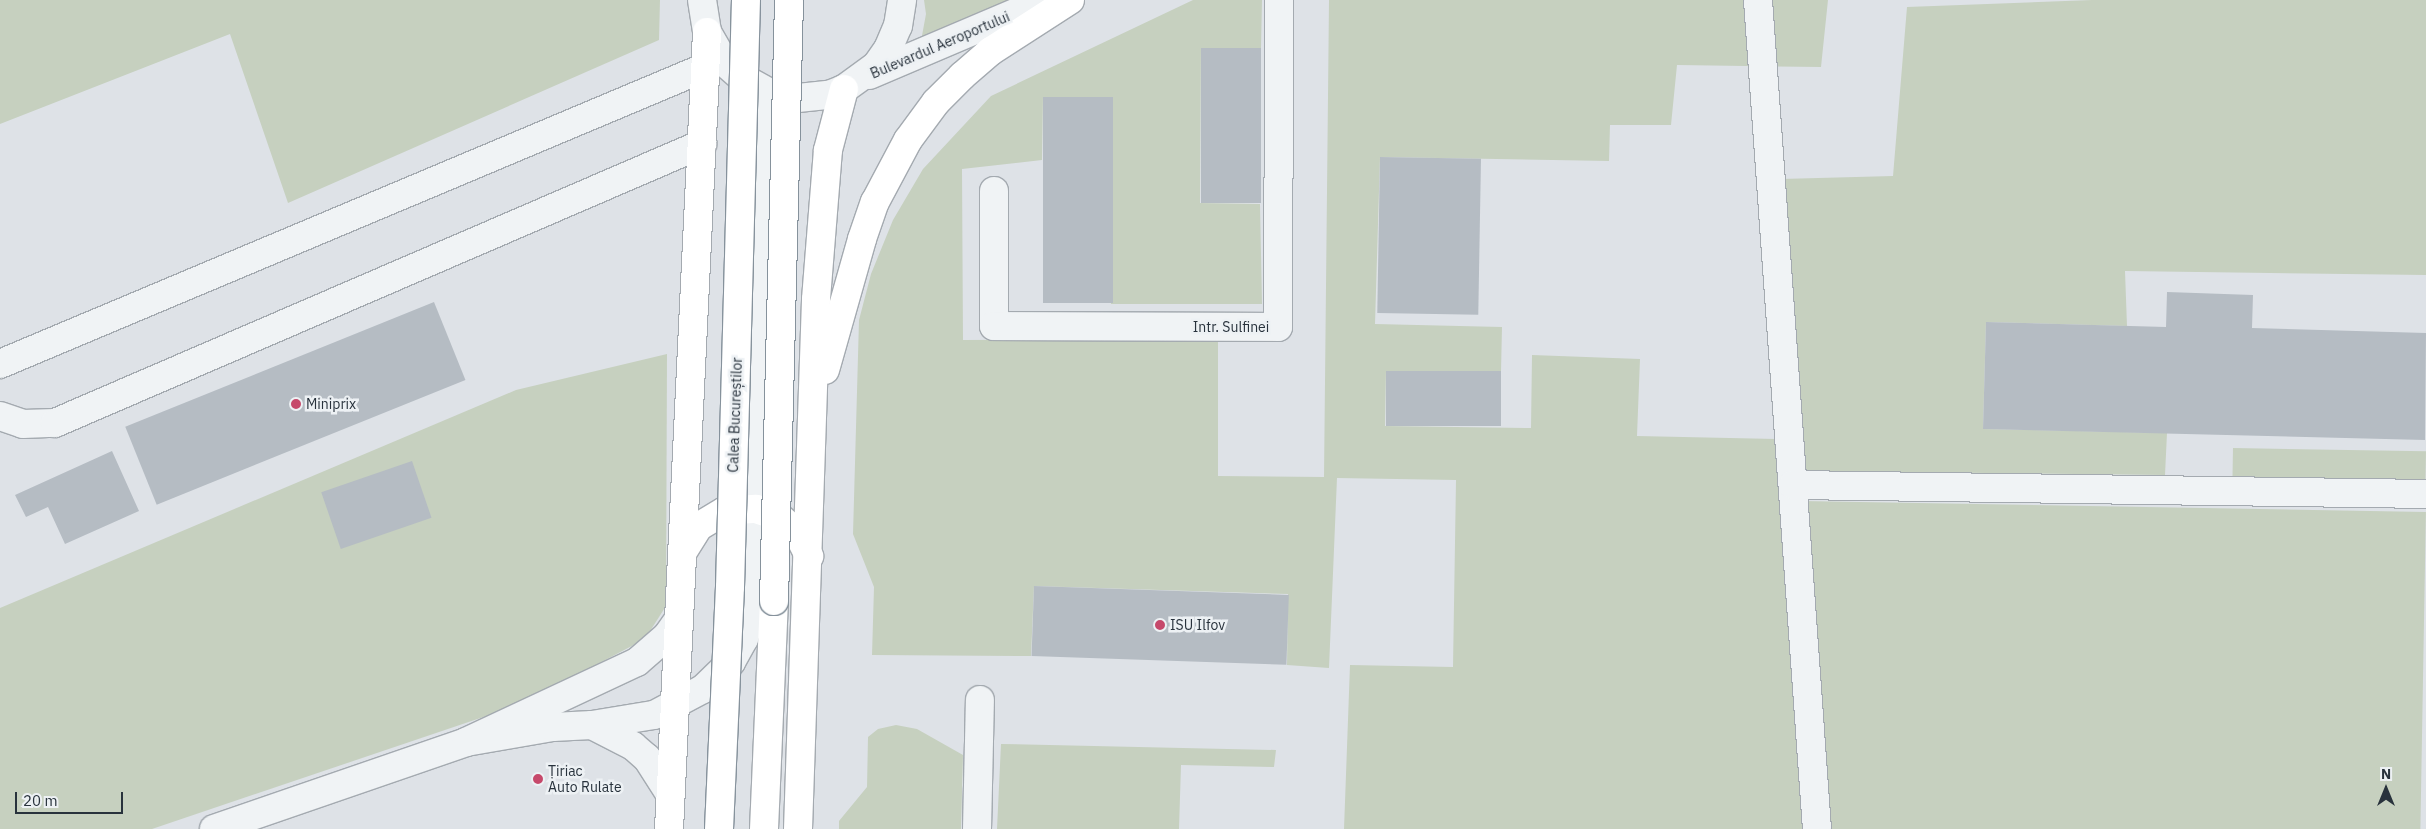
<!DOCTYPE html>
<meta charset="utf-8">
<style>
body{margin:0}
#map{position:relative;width:2426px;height:829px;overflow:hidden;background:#dee2e7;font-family:"IBM Plex Sans",sans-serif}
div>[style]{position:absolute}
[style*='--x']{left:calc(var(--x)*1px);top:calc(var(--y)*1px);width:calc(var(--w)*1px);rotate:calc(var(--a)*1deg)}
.green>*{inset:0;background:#c6d0bf;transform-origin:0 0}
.building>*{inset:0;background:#b5bcc3;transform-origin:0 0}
.roads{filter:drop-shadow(1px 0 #a4aab0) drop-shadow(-1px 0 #a4aab0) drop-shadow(0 1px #a4aab0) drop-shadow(0 -1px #a4aab0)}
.minor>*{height:28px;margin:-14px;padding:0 14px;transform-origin:14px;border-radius:14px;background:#f0f3f5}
.highway>*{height:28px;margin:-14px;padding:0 14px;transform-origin:14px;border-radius:14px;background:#fff}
.bridges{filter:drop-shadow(1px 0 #86929c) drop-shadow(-1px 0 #86929c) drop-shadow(0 1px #86929c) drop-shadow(0 -1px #86929c)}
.highway-bridge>*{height:28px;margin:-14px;padding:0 14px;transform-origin:14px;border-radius:14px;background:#fff}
.dots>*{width:14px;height:14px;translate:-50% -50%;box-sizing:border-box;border:2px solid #edf1f4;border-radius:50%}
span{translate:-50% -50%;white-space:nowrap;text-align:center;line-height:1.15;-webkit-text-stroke:5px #edf1f4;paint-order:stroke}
.street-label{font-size:14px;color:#28323c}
.poi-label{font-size:14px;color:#28323c}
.left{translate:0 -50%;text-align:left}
.north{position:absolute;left:2361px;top:764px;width:50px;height:50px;-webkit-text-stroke:4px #edf1f4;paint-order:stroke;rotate:0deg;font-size:14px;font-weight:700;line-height:20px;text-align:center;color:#28323c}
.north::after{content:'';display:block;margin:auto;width:18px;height:22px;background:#28323c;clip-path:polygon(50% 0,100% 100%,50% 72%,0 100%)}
.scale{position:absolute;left:15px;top:792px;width:108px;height:22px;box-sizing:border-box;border:2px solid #28323c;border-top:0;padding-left:6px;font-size:15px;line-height:18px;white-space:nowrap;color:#28323c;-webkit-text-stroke:4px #edf1f4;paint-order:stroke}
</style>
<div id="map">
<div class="green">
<div style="clip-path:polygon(0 0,660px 0,659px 40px,288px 203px,230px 34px,0 124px)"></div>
<div style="clip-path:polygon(924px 0,1011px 0,921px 41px,926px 14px)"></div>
<div style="clip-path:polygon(1193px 0,1262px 0,1261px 48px,1201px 48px,1200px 203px,1260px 204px,1262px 304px,1111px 304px,1112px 97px,1043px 97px,1042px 160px,962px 169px,963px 340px,1218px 339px,1218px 476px,1324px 477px,1329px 0,1828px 0,1821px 67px,1677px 65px,1671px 125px,1610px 125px,1609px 161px,1380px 157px,1375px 324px,1502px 327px,1501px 372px,1386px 371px,1385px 426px,1531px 428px,1532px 355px,1640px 359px,1637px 436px,1776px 439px,1802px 829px,1344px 829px,1350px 665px,1453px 667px,1456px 480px,1337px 478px,1329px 668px,1287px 665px,1288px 594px,1034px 586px,1031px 656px,872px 655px,874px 587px,853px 534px,859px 320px,871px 274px,893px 220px,923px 169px,991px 96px)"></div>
<div style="clip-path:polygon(2092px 0,2426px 0,2426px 275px,2125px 271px,2127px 326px,1986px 322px,1983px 429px,2167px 433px,2165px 475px,1800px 471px,1781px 179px,1893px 176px,1907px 7px)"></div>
<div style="clip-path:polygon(667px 354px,666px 606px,645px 639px,522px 704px,152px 829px,0 829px,0 608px,516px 390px)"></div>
<div style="left:2233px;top:448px;width:193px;height:29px;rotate:1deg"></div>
<div style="left:1801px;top:501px;width:625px;height:329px;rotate:1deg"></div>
<div style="clip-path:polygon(896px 725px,917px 729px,963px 755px,961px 829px,839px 829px,839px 821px,867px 787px,868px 737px,878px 729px)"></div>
<div style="clip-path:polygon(1001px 744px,1276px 750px,1274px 767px,1181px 765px,1179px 829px,997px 829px)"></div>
</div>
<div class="building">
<div style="left:1201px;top:48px;width:60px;height:155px"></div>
<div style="left:1043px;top:97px;width:70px;height:206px"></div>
<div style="left:1380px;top:157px;width:101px;height:156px;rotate:1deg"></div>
<div style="clip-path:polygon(2167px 292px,2253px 295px,2252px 328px,2426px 333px,2425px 440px,1983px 429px,1986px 322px,2166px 327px)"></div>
<div style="left:434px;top:302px;width:84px;height:333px;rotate:68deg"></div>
<div style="left:1386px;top:371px;width:115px;height:55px"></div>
<div style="clip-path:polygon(112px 451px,139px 511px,65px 544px,48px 507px,26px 517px,15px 495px)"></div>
<div style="left:412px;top:461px;width:60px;height:96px;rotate:71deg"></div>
<div style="left:1034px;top:586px;width:255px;height:70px;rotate:2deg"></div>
</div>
<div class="roads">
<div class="minor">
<div style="--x:702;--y:0;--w:32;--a:81"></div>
<div style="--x:707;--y:32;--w:34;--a:60"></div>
<div style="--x:724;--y:62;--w:23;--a:41"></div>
<div style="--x:741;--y:77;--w:33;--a:29"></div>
<div style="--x:770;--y:93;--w:28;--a:10"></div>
<div style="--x:798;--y:98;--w:31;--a:-6"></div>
<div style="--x:829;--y:95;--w:16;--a:-22"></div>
<div style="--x:844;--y:89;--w:39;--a:-36"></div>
<div style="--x:876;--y:66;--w:21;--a:-55"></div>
<div style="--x:888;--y:49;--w:25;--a:-67"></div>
<div style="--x:898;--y:26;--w:26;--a:-81"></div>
<div style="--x:1758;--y:0;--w:831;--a:85.93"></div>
<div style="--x:869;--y:75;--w:192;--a:-23"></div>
<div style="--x:994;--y:191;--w:135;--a:90"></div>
<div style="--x:994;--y:326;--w:284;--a:0.2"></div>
<div style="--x:1278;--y:327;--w:327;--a:-89.8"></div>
<div style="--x:0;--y:364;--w:766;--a:-22.82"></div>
<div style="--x:0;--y:416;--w:24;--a:19"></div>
<div style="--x:23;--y:424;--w:32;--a:-2"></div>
<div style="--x:55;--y:423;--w:705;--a:-23.33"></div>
<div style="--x:1793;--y:485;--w:633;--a:0.81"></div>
<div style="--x:592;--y:725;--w:46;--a:27.1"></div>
<div style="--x:633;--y:746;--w:18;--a:41"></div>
<div style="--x:647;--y:758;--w:43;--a:57.4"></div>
<div style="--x:466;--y:742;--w:88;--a:-9.8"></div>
<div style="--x:553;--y:727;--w:39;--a:-3"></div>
<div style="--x:592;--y:725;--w:63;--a:-9.2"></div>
<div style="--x:654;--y:715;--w:55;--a:-28"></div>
<div style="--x:703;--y:689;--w:39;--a:-44"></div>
<div style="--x:731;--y:662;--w:26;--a:-61"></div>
<div style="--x:744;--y:639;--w:29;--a:-74"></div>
<div style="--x:752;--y:611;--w:518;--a:-88.01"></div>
<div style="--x:214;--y:829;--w:267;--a:-19"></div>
<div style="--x:466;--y:742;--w:189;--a:-25.1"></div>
<div style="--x:637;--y:662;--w:40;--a:-41"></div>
<div style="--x:667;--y:636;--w:19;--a:-55"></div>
<div style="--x:977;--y:829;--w:129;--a:-88.7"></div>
</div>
<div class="highway">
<div style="--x:825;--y:370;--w:136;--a:-74.2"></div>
<div style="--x:862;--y:239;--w:39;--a:-71"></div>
<div style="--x:875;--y:202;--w:70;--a:-62"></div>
<div style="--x:908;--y:140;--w:47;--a:-53.6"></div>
<div style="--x:936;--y:102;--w:37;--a:-45"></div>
<div style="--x:962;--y:76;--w:38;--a:-41"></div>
<div style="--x:991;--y:51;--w:94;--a:-32.8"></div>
<div style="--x:682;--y:553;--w:31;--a:-58"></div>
<div style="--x:698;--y:527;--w:31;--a:-31"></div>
<div style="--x:725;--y:511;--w:31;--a:-4"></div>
<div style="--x:756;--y:509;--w:24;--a:19"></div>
<div style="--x:779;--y:517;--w:25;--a:42"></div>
<div style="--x:798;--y:534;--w:25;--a:63"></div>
<div style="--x:669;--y:829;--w:798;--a:-87.27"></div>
<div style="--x:764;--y:829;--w:228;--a:-87.5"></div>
<div style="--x:798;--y:829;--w:530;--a:-88.05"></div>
<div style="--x:816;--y:299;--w:149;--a:-85.4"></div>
<div style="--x:828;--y:150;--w:63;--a:-75.3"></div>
</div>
</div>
<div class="bridges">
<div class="highway-bridge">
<div style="--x:774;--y:601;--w:601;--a:-88.57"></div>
<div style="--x:719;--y:829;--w:242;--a:-87.4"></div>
<div style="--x:730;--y:587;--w:587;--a:-88.44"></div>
</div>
</div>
<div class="dots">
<div style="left:296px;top:404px;background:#c6496b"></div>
<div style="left:1160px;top:625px;background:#c6496b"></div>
<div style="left:538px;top:779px;background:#c6496b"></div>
</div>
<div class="street-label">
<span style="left:940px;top:45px;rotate:-23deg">Bulevardul Aeroportului</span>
<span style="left:1231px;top:327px">Intr. Sulfinei</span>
<span style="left:735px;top:415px;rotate:-88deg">Calea Bucureștilor</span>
</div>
<div class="poi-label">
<span class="left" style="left:306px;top:404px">Miniprix</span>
<span class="left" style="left:1170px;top:625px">ISU Ilfov</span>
<span class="left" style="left:548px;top:779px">Țiriac<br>Auto Rulate</span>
</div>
<div class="north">N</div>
<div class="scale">20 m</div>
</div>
